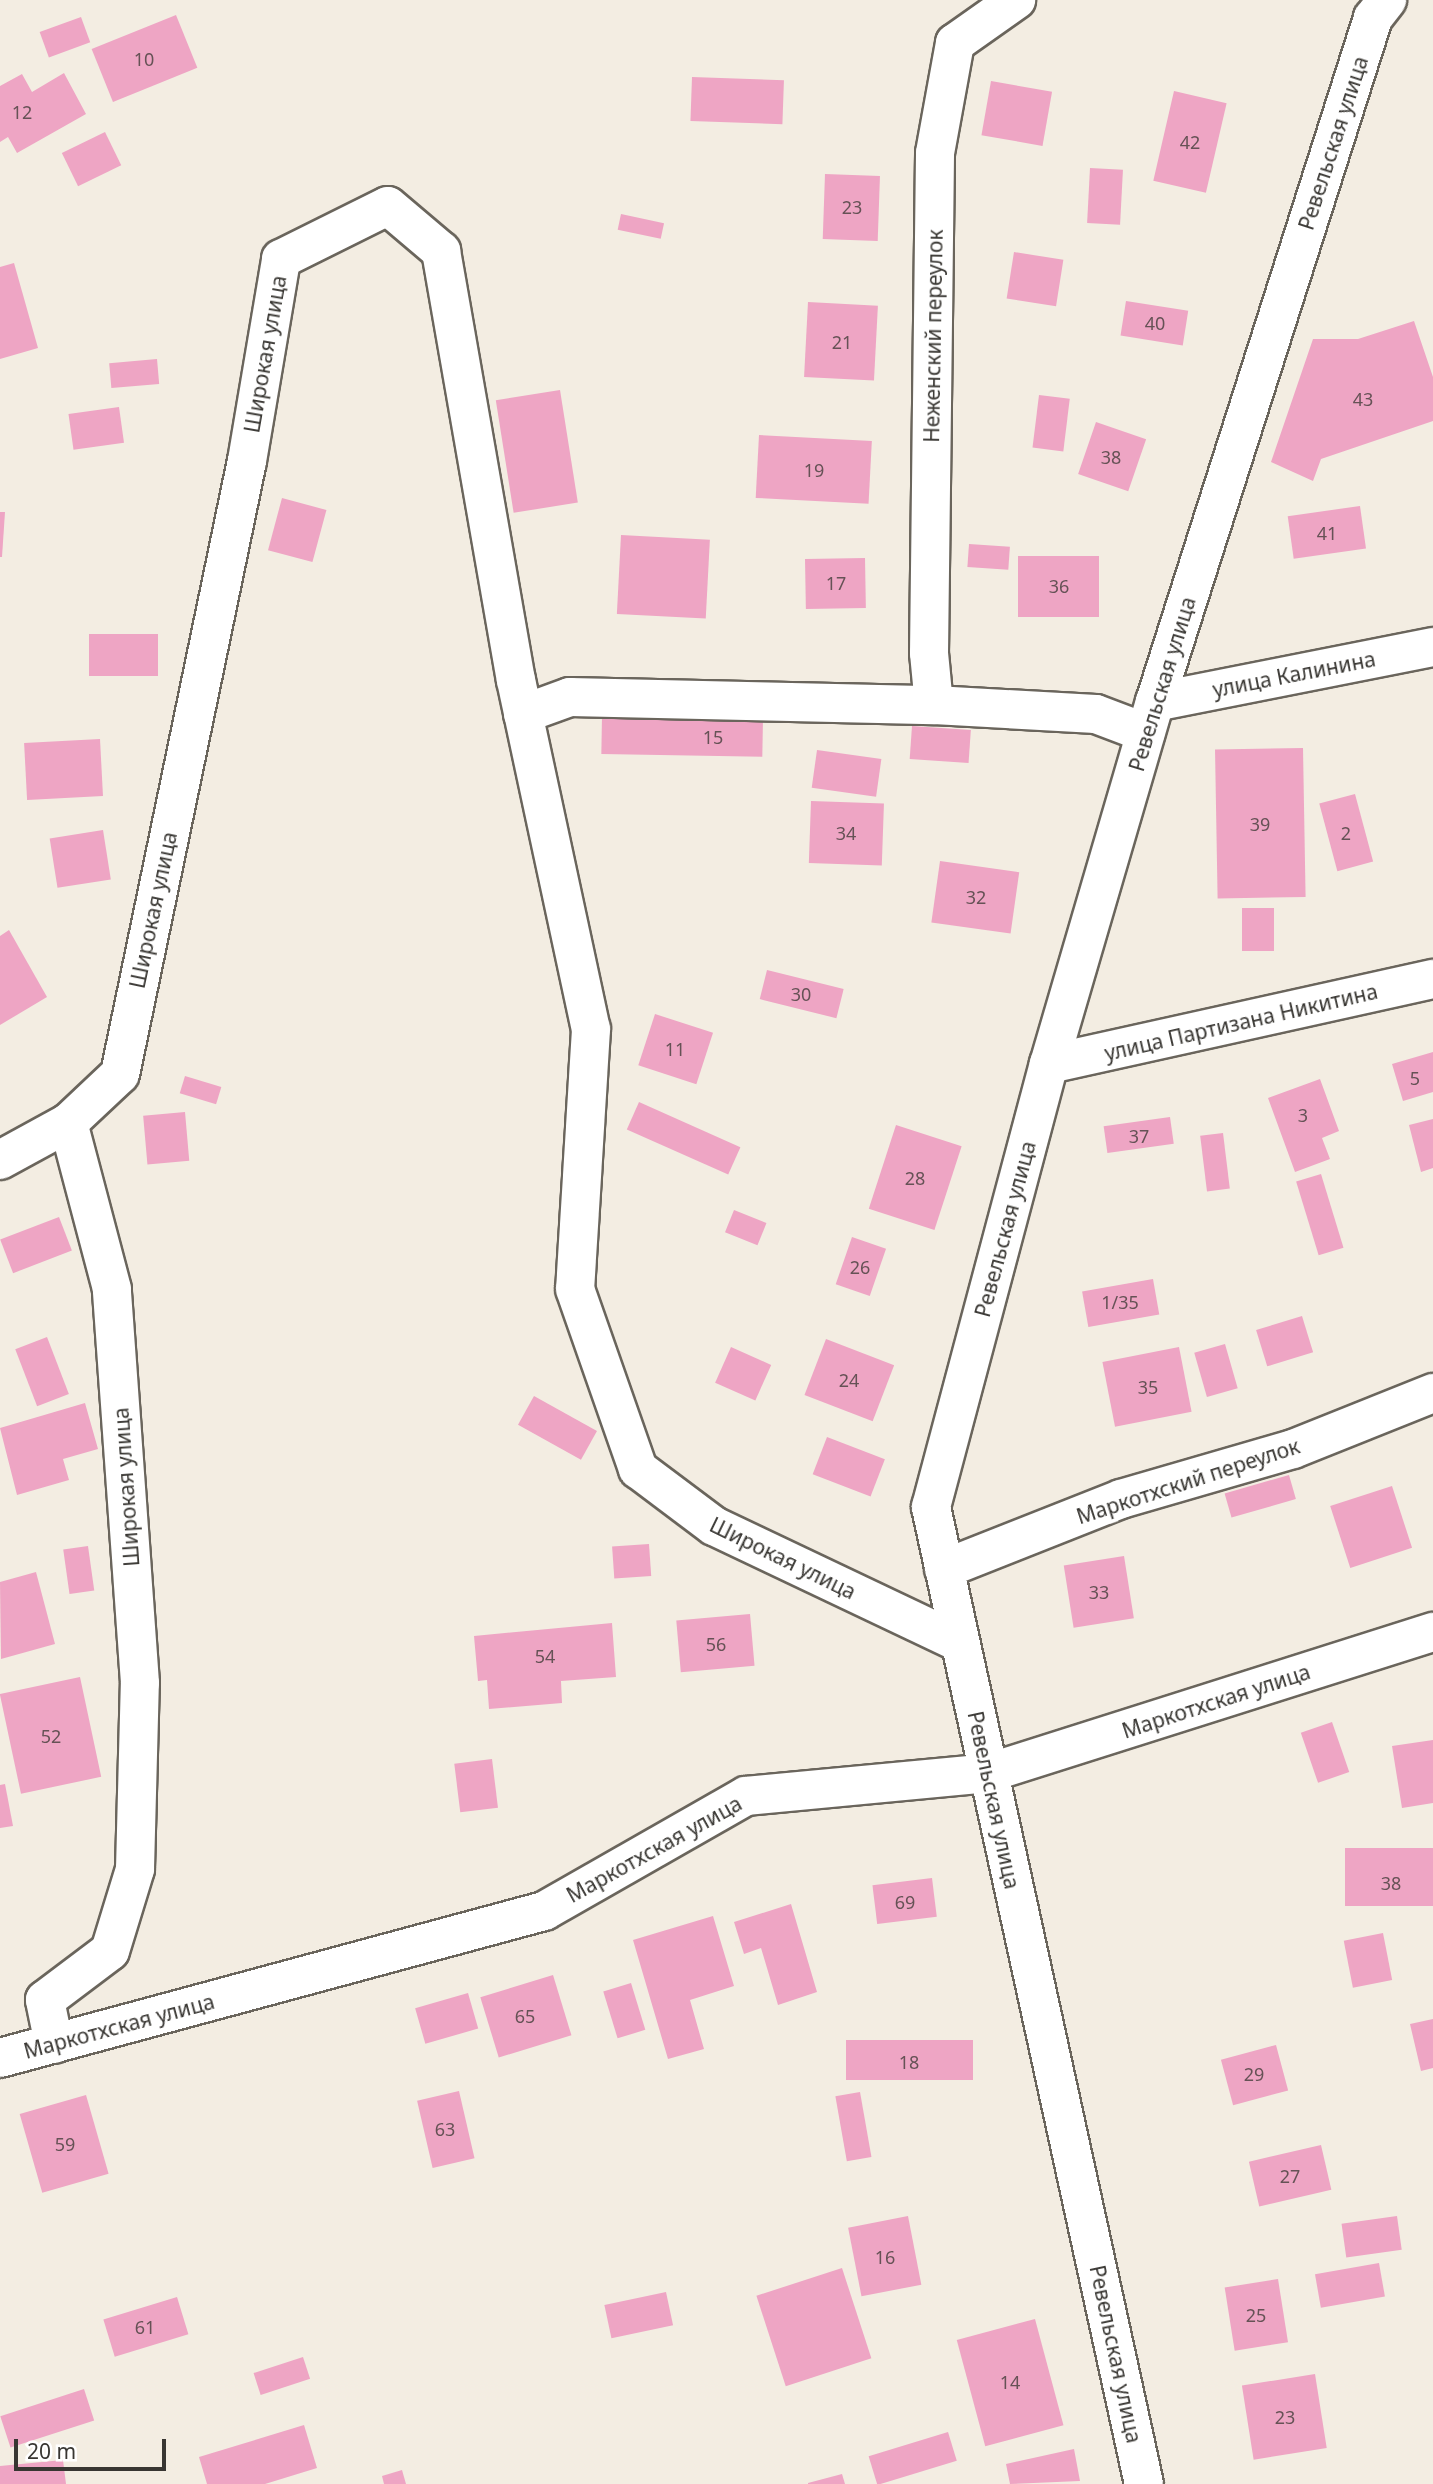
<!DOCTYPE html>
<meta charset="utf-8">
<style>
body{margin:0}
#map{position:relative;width:1433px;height:2484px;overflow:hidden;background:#f3ede2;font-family:"Noto Sans",sans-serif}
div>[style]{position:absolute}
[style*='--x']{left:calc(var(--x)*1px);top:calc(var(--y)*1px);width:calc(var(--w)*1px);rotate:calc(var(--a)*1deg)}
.building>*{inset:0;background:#eea5c4;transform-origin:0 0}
.roads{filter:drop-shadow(2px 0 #6a655c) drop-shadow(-2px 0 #6a655c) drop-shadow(0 2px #6a655c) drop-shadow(0 -2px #6a655c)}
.minor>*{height:38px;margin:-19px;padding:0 19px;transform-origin:19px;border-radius:19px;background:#fff}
span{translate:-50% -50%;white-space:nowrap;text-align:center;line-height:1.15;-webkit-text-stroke:7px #fff;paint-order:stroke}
.number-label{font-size:18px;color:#665256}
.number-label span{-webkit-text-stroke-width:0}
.street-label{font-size:21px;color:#383632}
.scale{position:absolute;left:14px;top:2439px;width:152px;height:32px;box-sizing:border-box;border:4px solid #383632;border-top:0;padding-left:9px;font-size:21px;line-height:24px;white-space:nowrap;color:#383632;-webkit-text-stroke:5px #fff;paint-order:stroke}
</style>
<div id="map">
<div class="building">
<div style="left:176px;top:15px;width:57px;height:91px;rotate:68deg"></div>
<div style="left:81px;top:17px;width:27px;height:44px;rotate:70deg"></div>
<div style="clip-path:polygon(64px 73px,86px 114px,17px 153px,8px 137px,0 142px,0 86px,22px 74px,32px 92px)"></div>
<div style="left:692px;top:77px;width:92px;height:44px;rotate:2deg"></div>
<div style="left:991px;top:81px;width:62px;height:55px;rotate:10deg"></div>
<div style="left:1174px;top:91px;width:54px;height:92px;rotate:13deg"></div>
<div style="left:105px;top:132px;width:37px;height:48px;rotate:64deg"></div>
<div style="left:1090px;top:168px;width:33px;height:55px;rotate:3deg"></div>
<div style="left:825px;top:174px;width:55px;height:65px;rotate:2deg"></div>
<div style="left:621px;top:214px;width:44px;height:16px;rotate:12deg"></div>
<div style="left:1014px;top:252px;width:50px;height:47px;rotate:9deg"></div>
<div style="clip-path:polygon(14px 263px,38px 348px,0 359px,0 267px)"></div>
<div style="left:1126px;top:301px;width:63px;height:35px;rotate:9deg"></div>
<div style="left:808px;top:302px;width:70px;height:75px;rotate:3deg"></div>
<div style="clip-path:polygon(1414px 321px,1433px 377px,1433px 421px,1321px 459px,1313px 481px,1271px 462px,1313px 339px,1358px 339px)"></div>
<div style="left:157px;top:359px;width:25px;height:48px;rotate:85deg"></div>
<div style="left:560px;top:390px;width:114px;height:65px;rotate:81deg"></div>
<div style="left:1039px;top:395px;width:31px;height:53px;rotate:7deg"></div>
<div style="left:119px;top:407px;width:36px;height:51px;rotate:82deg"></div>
<div style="left:1096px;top:422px;width:53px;height:55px;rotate:19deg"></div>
<div style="left:759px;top:435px;width:113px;height:63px;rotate:3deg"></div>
<div style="left:282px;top:498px;width:46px;height:54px;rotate:15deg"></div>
<div style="left:1360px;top:506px;width:43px;height:73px;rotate:82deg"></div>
<div style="clip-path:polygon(0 512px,5px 512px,2px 557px,0 557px)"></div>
<div style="left:621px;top:535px;width:89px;height:79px;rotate:3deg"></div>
<div style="left:969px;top:544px;width:41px;height:23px;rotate:4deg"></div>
<div style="left:1018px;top:556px;width:81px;height:61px"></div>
<div style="left:865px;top:558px;width:50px;height:60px;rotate:89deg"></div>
<div style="left:89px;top:634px;width:69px;height:42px"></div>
<div style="left:602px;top:716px;width:161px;height:38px;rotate:1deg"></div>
<div style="left:912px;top:726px;width:59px;height:33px;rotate:4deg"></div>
<div style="left:100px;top:739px;width:57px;height:76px;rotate:87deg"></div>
<div style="left:1303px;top:748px;width:149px;height:88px;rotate:89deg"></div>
<div style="left:817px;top:750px;width:65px;height:38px;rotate:8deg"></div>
<div style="left:1355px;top:794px;width:70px;height:37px;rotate:75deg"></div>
<div style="left:811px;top:801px;width:73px;height:62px;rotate:2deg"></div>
<div style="left:103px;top:830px;width:50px;height:54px;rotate:81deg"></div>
<div style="left:940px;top:861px;width:80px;height:62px;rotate:8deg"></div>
<div style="left:1242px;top:908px;width:32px;height:43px"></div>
<div style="clip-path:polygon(9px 930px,47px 997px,0 1025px,0 936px)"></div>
<div style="left:767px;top:970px;width:79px;height:30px;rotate:14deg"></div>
<div style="left:655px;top:1014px;width:61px;height:54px;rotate:18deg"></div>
<div style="clip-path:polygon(1433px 1052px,1433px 1092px,1403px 1101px,1392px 1064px)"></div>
<div style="left:185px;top:1076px;width:38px;height:18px;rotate:17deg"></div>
<div style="clip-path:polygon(1320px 1079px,1339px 1131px,1322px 1138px,1330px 1159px,1295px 1172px,1268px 1098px)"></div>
<div style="left:639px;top:1102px;width:111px;height:30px;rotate:24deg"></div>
<div style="left:185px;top:1112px;width:49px;height:42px;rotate:85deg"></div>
<div style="left:1170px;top:1117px;width:27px;height:67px;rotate:82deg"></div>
<div style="clip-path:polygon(1433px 1119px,1433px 1168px,1421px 1172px,1409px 1125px)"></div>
<div style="left:896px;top:1125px;width:69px;height:88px;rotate:18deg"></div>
<div style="left:1223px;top:1133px;width:56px;height:23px;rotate:83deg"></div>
<div style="left:1321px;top:1174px;width:77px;height:26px;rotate:73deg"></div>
<div style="left:734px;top:1210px;width:35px;height:24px;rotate:22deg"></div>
<div style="left:59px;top:1217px;width:36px;height:63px;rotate:69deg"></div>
<div style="left:852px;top:1237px;width:36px;height:50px;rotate:19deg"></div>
<div style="left:1153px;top:1279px;width:36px;height:72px;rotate:80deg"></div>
<div style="left:1302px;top:1316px;width:38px;height:48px;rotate:73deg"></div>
<div style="left:47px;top:1337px;width:61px;height:34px;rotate:69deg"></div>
<div style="left:826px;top:1339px;width:73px;height:60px;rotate:21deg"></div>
<div style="left:1225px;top:1344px;width:46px;height:32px;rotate:74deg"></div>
<div style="left:731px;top:1347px;width:44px;height:39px;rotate:24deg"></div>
<div style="left:1179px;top:1347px;width:66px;height:78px;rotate:79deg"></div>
<div style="left:534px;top:1396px;width:72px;height:33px;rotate:29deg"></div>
<div style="clip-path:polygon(85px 1403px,98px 1449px,63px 1459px,69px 1480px,17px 1495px,0 1428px)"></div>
<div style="left:827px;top:1437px;width:62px;height:40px;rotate:21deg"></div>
<div style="left:1289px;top:1475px;width:25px;height:67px;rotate:74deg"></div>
<div style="left:1392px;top:1486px;width:65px;height:65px;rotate:72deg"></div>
<div style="left:649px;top:1544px;width:32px;height:37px;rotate:86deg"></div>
<div style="left:88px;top:1546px;width:45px;height:25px;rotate:82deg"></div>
<div style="left:1124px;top:1556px;width:63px;height:61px;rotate:81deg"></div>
<div style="clip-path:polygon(36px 1572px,55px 1644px,1px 1659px,0 1582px)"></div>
<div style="left:750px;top:1614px;width:52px;height:74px;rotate:85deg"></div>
<div style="clip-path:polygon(612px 1623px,616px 1677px,561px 1681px,562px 1703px,489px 1709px,487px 1680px,478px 1681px,474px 1636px)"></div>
<div style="left:80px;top:1677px;width:102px;height:82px;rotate:78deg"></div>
<div style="left:1332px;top:1722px;width:53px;height:33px;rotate:71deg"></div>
<div style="clip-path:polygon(1433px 1740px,1433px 1803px,1402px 1808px,1392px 1746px)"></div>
<div style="left:492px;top:1759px;width:49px;height:38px;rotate:83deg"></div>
<div style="clip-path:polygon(5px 1784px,13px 1826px,0 1828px,0 1785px)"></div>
<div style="left:1433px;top:1848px;width:58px;height:88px;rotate:90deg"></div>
<div style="left:932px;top:1878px;width:39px;height:60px;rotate:83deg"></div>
<div style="clip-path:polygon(791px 1904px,817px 1992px,778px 2005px,761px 1948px,744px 1954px,734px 1922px)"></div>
<div style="clip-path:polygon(713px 1916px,734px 1986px,690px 2000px,704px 2049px,668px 2059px,633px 1940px)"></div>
<div style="left:1383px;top:1933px;width:48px;height:40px;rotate:79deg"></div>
<div style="left:553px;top:1975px;width:63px;height:76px;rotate:73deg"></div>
<div style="left:631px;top:1983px;width:49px;height:29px;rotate:73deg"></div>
<div style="left:468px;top:1993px;width:37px;height:55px;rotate:74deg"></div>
<div style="clip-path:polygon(1433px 2019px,1433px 2068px,1421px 2071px,1410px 2024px)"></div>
<div style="left:973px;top:2040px;width:40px;height:127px;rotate:90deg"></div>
<div style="left:1276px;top:2045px;width:47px;height:57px;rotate:75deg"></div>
<div style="left:459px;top:2091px;width:69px;height:43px;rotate:77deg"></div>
<div style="left:860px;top:2092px;width:66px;height:25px;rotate:80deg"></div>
<div style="left:86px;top:2095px;width:82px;height:69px;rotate:74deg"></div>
<div style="left:1321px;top:2145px;width:46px;height:74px;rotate:77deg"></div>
<div style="left:908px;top:2216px;width:70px;height:61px;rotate:79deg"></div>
<div style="left:1397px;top:2216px;width:34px;height:56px;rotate:82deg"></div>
<div style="left:1379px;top:2263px;width:34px;height:65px;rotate:80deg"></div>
<div style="left:842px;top:2268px;width:95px;height:90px;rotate:72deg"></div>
<div style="left:1278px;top:2279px;width:64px;height:54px;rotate:81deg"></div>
<div style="left:666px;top:2292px;width:34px;height:63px;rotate:78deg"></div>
<div style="left:177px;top:2297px;width:39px;height:77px;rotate:73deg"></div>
<div style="left:1035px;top:2319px;width:110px;height:81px;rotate:75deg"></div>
<div style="left:303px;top:2357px;width:23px;height:52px;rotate:72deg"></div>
<div style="left:1315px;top:2374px;width:75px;height:74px;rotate:81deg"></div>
<div style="left:84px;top:2389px;width:33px;height:88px;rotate:72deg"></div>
<div style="clip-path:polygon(304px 2425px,317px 2468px,265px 2484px,207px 2484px,199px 2457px)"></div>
<div style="left:948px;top:2432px;width:30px;height:83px;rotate:73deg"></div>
<div style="clip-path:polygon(1074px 2449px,1080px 2481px,1010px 2484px,1006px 2464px)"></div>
<div style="clip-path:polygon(63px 2460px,66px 2484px,0 2484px,0 2466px)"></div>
<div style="clip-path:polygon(402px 2470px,406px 2484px,384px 2484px,382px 2476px)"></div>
<div style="clip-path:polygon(842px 2474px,845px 2484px,808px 2484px,808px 2483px)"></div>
</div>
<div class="roads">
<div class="minor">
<div style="--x:1155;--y:702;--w:283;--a:-11.2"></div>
<div style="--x:934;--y:705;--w:52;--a:-95.5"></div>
<div style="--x:929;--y:653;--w:500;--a:-89.31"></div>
<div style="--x:935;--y:153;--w:112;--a:-79.7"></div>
<div style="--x:955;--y:43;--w:75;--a:-35.2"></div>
<div style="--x:523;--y:714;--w:50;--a:-19.9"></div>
<div style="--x:570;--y:697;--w:364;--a:1.3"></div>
<div style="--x:934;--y:705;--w:162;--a:3.2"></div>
<div style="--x:1096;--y:714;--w:53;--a:20.8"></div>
<div style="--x:1049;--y:1064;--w:393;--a:-12.5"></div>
<div style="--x:0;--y:1160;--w:77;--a:-28.6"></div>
<div style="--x:944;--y:1569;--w:190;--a:-21.6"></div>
<div style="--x:1121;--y:1499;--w:179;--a:-16.2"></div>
<div style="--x:1293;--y:1449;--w:151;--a:-21.8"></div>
<div style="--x:54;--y:2044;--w:45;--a:-101.6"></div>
<div style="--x:45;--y:2000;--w:81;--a:-37"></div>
<div style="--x:110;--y:1951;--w:86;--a:-73"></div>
<div style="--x:135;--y:1869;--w:186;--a:-88.5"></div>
<div style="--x:140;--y:1683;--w:395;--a:-94.1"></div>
<div style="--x:112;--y:1289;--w:172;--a:-104.8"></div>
<div style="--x:68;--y:1123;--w:71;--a:-43.3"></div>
<div style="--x:120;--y:1074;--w:626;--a:-78.3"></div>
<div style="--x:247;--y:461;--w:205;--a:-80.4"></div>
<div style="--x:281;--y:259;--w:119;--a:-26.4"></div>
<div style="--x:388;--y:206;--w:70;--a:40.3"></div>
<div style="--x:441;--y:251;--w:436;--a:80.1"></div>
<div style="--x:516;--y:680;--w:357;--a:77.9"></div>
<div style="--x:591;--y:1029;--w:260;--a:93.5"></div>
<div style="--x:575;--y:1289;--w:191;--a:70.7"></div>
<div style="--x:638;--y:1469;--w:95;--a:36.9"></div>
<div style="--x:714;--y:1526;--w:272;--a:25.4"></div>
<div style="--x:0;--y:2058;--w:564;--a:-15.12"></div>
<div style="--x:544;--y:1911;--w:232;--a:-29.7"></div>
<div style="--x:746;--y:1796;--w:243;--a:-5.4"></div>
<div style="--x:988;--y:1773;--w:467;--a:-17.6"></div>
<div style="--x:1144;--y:2484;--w:1000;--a:-102.3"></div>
<div style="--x:931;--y:1507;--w:458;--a:-75.1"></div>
<div style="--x:1049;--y:1064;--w:377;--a:-73.7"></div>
<div style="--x:1155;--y:702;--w:718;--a:-72.32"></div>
<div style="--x:1373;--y:18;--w:23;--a:-52"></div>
</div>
</div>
<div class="number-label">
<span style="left:144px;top:59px">10</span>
<span style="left:22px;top:112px">12</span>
<span style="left:1190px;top:142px">42</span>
<span style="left:852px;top:207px">23</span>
<span style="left:1155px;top:323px">40</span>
<span style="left:842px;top:342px">21</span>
<span style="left:1363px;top:399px">43</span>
<span style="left:1111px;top:457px">38</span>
<span style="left:814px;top:470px">19</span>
<span style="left:1327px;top:533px">41</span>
<span style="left:836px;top:583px">17</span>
<span style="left:1059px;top:586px">36</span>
<span style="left:713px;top:737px">15</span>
<span style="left:1260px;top:824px">39</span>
<span style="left:846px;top:833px">34</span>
<span style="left:1346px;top:833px">2</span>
<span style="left:976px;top:897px">32</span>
<span style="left:801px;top:994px">30</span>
<span style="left:675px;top:1049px">11</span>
<span style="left:1415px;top:1078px">5</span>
<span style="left:1303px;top:1115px">3</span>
<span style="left:1139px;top:1136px">37</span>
<span style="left:915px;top:1178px">28</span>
<span style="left:860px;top:1267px">26</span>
<span style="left:1120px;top:1302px">1/35</span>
<span style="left:849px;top:1380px">24</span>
<span style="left:1148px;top:1387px">35</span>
<span style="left:1099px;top:1592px">33</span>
<span style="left:716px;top:1644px">56</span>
<span style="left:545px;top:1656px">54</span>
<span style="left:51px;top:1736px">52</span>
<span style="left:1391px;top:1883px">38</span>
<span style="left:905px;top:1902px">69</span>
<span style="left:525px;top:2016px">65</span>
<span style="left:909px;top:2062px">18</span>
<span style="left:1254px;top:2074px">29</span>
<span style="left:445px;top:2129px">63</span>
<span style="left:65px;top:2144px">59</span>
<span style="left:1290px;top:2176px">27</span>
<span style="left:885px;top:2257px">16</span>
<span style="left:1256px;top:2315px">25</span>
<span style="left:145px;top:2327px">61</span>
<span style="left:1010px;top:2382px">14</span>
<span style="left:1285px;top:2417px">23</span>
</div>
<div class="street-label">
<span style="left:1333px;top:143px;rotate:-72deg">Ревельская улица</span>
<span style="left:933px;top:336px;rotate:-89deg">Неженский переулок</span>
<span style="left:265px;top:354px;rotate:-80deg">Широкая улица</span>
<span style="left:1294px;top:674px;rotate:-11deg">улица Калинина</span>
<span style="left:1162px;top:684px;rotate:-73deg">Ревельская улица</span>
<span style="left:153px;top:910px;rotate:-78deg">Широкая улица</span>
<span style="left:1241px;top:1022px;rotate:-13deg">улица Партизана Никитина</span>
<span style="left:1005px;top:1229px;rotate:-75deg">Ревельская улица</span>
<span style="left:1188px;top:1481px;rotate:-18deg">Маркотхский переулок</span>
<span style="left:126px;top:1487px;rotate:-94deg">Широкая улица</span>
<span style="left:783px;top:1558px;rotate:26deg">Широкая улица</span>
<span style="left:1216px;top:1701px;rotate:-18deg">Маркотхская улица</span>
<span style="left:994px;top:1800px;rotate:78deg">Ревельская улица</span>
<span style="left:654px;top:1849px;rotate:-29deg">Маркотхская улица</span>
<span style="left:119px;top:2026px;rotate:-15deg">Маркотхская улица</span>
<span style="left:1116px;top:2354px;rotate:78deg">Ревельская улица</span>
</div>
<div class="scale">20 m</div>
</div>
